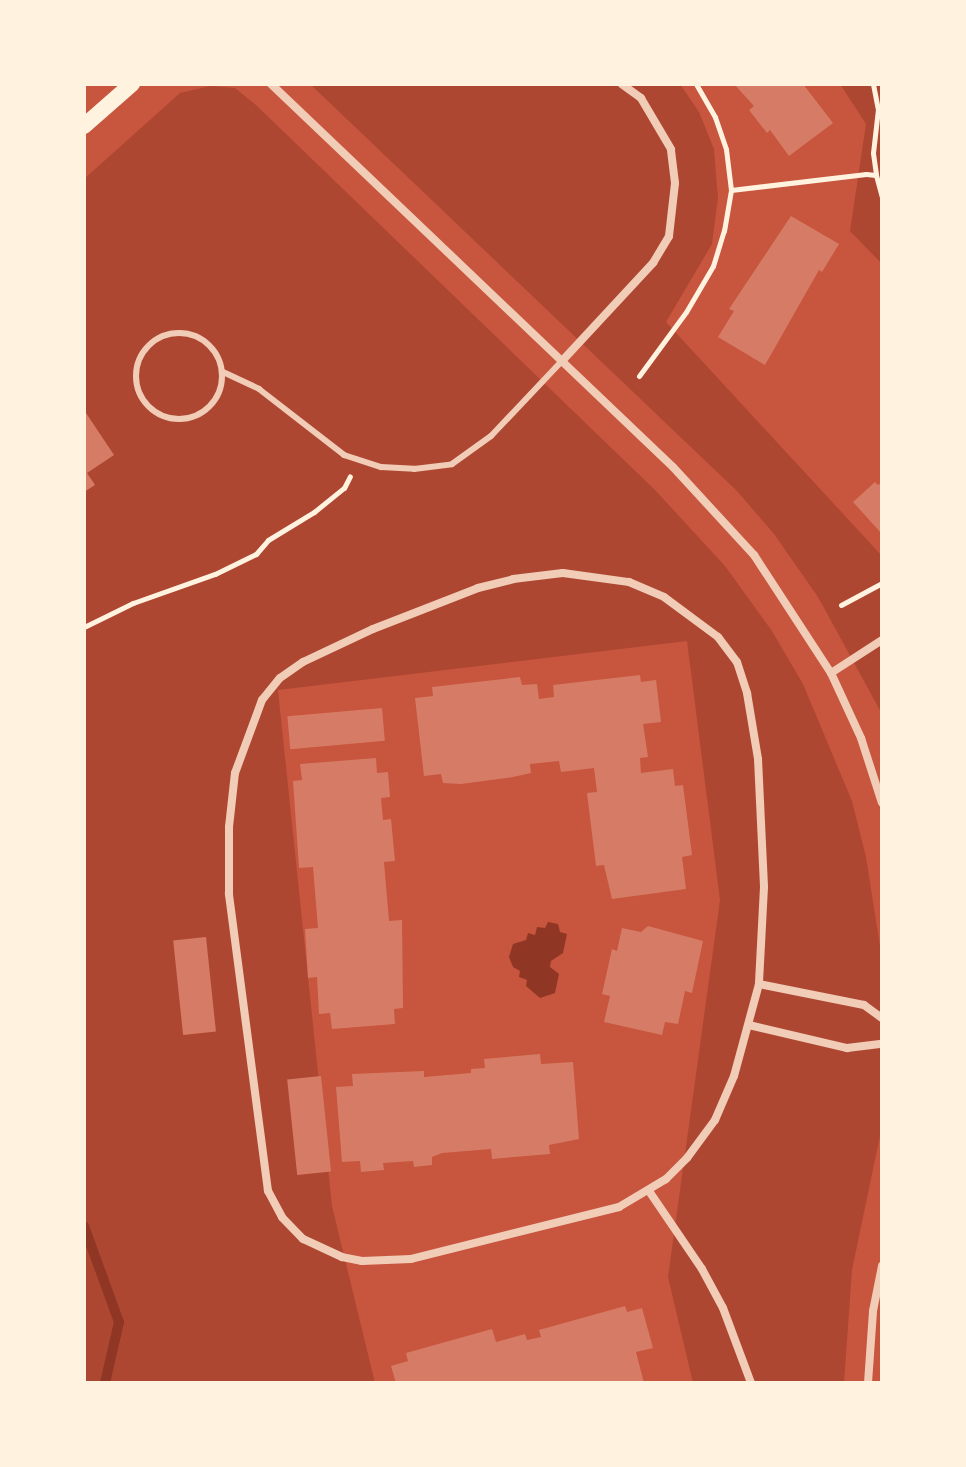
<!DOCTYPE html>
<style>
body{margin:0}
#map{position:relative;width:966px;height:1467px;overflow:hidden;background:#c8553d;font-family:"DM Sans",sans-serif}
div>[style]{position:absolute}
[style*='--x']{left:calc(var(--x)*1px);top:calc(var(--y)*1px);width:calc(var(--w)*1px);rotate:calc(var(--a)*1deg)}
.green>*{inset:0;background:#ae4732}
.water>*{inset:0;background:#8f3625}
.stream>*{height:10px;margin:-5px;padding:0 5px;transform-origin:5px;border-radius:5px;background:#8f3625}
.building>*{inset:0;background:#d67c66;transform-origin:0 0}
.path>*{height:5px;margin:-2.5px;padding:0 2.5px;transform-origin:2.5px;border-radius:2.5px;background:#fff3e0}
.service>*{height:6px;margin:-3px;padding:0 3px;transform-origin:3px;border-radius:3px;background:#f1ccb7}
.service>.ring{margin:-3px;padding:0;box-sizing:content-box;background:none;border:6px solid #f1ccb7;border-radius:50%}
.minor>*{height:8px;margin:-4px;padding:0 4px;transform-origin:4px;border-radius:4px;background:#f1ccb7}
.secondary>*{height:16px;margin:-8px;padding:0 8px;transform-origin:8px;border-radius:8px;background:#fff3e0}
span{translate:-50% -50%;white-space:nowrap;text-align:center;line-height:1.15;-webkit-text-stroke:8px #fff3e0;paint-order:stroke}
.frame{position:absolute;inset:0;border:86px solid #fff3e0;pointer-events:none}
</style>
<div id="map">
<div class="green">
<div style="clip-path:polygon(310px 84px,680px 84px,699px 112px,714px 149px,718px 198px,712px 244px,666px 322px,882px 556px,882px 714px,818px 597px,774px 534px,737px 491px)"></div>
<div style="clip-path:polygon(840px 84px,882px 84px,882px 264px,850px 231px,866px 124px)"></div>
<div style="clip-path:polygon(210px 86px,235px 88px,256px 105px,655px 490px,725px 566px,772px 631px,803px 684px,852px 801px,866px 857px,882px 959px,881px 1131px,852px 1270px,844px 1383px,693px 1383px,668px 1277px,720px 900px,687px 641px,278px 690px,332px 1206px,375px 1383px,84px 1383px,84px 179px,180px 93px)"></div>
</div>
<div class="water">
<div style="clip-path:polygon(548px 922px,558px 924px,560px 932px,567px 934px,563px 953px,551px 961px,550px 967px,559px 974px,555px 993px,540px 998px,526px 986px,527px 980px,519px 977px,520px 971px,513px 967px,509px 957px,513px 944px,526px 940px,528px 933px,535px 935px,537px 927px,545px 928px)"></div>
</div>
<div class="stream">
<div style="--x:84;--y:1226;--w:102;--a:70"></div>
<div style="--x:119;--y:1322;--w:63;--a:102.9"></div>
</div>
<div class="building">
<div style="clip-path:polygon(734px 84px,803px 84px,833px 123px,789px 156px,770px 130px,767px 133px,749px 110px,754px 106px)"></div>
<div style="clip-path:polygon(791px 216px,839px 244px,822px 272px,819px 270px,765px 365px,718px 337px,734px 311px,729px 309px)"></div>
<div style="clip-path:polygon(84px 410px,114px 455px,87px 473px,95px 485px,84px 492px)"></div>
<div style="clip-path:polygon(875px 482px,878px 485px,882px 482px,882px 534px,853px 502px)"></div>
<div style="clip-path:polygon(640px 675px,641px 682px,656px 680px,661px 722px,643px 724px,648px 757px,640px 758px,641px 773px,673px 769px,675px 786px,683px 785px,692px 855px,682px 857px,686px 889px,612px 899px,604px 865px,596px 866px,587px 793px,597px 792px,594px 768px,561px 772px,559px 761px,530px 764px,531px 773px,513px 777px,461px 784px,443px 783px,441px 774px,424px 776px,415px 698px,433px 696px,432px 687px,520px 677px,522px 685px,537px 684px,539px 699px,554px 697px,553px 685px)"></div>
<div style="left:382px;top:708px;width:33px;height:95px;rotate:85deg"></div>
<div style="clip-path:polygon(376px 758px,377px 773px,388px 772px,390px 797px,381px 798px,383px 820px,391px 819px,395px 861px,384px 862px,389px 921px,402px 920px,403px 1008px,394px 1009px,395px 1024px,332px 1029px,330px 1013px,319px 1014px,317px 977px,308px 978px,305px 929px,318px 928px,313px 867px,299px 868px,293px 781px,302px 780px,300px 764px)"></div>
<div style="clip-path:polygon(648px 926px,703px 941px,692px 993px,685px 991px,678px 1024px,665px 1022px,662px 1035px,604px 1022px,610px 996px,602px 994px,612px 949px,617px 951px,622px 928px,641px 932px)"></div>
<div style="left:206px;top:937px;width:95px;height:33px;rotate:84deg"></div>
<div style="clip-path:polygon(540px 1054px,541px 1064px,573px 1062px,579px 1139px,549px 1145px,550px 1154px,492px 1159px,491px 1149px,442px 1153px,432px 1157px,432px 1165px,414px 1167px,413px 1161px,383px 1163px,384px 1170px,361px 1172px,360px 1161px,342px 1162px,336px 1087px,353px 1086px,352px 1074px,424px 1071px,424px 1077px,471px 1073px,471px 1069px,485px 1068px,484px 1059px)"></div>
<div style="left:321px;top:1076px;width:96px;height:34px;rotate:84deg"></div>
<div style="clip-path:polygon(625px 1306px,627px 1312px,642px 1308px,653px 1348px,636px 1352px,644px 1383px,396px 1383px,391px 1366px,408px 1361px,406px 1353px,492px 1329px,496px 1342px,525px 1334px,527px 1340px,541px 1337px,539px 1330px)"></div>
</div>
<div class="path">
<div style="--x:873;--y:84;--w:25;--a:79"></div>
<div style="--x:878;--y:109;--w:44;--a:96.5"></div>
<div style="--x:873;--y:153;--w:22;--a:82"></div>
<div style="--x:731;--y:190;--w:136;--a:-6.8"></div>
<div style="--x:866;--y:174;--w:10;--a:6"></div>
<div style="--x:876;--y:175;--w:24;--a:75"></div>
<div style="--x:639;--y:376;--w:79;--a:-53.7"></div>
<div style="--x:686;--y:312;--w:53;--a:-59.6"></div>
<div style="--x:713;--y:266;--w:37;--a:-73"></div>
<div style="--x:724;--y:231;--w:42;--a:-80.3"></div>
<div style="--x:731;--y:190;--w:41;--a:-97"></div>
<div style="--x:726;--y:149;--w:34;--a:-109"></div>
<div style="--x:715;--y:117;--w:38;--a:-120"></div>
<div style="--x:841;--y:605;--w:47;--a:-28.2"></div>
<div style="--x:84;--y:627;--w:55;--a:-26.1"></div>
<div style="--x:133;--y:603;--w:87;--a:-19.5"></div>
<div style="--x:215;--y:574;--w:46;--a:-26"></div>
<div style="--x:256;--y:554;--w:18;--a:-49"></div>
<div style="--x:268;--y:540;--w:54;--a:-31.3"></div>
<div style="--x:314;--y:512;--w:38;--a:-39"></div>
<div style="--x:344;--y:488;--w:13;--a:-63"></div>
</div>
<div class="service">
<div class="ring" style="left:136px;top:333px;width:80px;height:80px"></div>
<div style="--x:223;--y:372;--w:40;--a:25"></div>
<div style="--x:259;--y:389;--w:108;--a:37.8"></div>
<div style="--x:344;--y:455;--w:39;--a:18"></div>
<div style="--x:381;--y:467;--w:33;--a:3"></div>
<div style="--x:414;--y:469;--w:38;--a:-7"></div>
<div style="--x:452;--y:464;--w:48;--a:-35.7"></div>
<div style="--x:491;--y:436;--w:103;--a:-46.6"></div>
</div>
<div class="minor">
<div style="--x:271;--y:84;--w:555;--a:43.61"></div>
<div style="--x:673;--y:467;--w:120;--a:47.4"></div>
<div style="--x:754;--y:555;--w:141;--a:56.9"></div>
<div style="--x:831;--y:673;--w:72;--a:65.2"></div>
<div style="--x:861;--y:738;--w:68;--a:72.1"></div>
<div style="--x:562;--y:361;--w:134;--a:-47.1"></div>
<div style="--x:653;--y:263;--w:31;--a:-59"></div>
<div style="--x:669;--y:236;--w:53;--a:-83.5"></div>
<div style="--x:675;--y:183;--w:34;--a:-97"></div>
<div style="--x:671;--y:149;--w:59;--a:-120.5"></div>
<div style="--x:641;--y:98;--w:24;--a:-144"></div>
<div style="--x:563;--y:573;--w:67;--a:7.8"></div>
<div style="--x:629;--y:582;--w:38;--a:23"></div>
<div style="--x:664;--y:597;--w:67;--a:36.5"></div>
<div style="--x:718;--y:637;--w:31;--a:53"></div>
<div style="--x:737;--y:662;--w:33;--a:72"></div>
<div style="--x:747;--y:693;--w:67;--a:80.5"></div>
<div style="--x:758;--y:759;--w:128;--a:87.3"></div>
<div style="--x:764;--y:887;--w:97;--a:93"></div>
<div style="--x:759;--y:984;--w:95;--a:105.2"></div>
<div style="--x:734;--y:1076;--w:48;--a:113.4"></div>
<div style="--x:715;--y:1120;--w:47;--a:126.4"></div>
<div style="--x:687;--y:1158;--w:30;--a:135"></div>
<div style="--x:666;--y:1179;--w:55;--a:149.2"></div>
<div style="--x:619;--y:1207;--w:214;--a:166"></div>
<div style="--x:411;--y:1259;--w:49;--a:177.7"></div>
<div style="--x:362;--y:1261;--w:20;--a:-169"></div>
<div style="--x:342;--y:1257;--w:43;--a:-155.2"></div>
<div style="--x:303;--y:1239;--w:30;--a:-134"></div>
<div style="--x:282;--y:1217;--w:30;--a:-118"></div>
<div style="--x:268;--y:1191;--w:300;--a:-97.5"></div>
<div style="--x:229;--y:894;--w:67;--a:-90"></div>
<div style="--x:229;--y:827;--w:54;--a:-83.7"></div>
<div style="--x:235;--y:773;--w:78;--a:-69.7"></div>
<div style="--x:262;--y:700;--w:28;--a:-51"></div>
<div style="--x:280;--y:678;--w:28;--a:-35"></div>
<div style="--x:303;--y:662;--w:77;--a:-25.2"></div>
<div style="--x:373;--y:629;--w:113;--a:-21.3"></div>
<div style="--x:478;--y:588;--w:36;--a:-14"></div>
<div style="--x:513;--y:579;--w:50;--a:-6.8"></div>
<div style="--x:831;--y:673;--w:61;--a:-32.9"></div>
<div style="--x:759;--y:984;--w:107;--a:11.3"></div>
<div style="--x:864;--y:1005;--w:22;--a:36"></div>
<div style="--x:749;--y:1025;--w:101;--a:13.2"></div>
<div style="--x:847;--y:1048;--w:35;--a:-7"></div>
<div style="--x:649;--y:1191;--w:94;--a:55.8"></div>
<div style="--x:702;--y:1269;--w:44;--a:61.7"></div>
<div style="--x:723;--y:1308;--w:80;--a:69.5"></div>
<div style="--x:868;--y:1383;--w:72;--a:-86"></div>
<div style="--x:873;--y:1311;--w:46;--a:-78.7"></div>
</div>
<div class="secondary">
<div style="--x:84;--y:126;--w:64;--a:-41.2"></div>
</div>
<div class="frame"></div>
</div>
